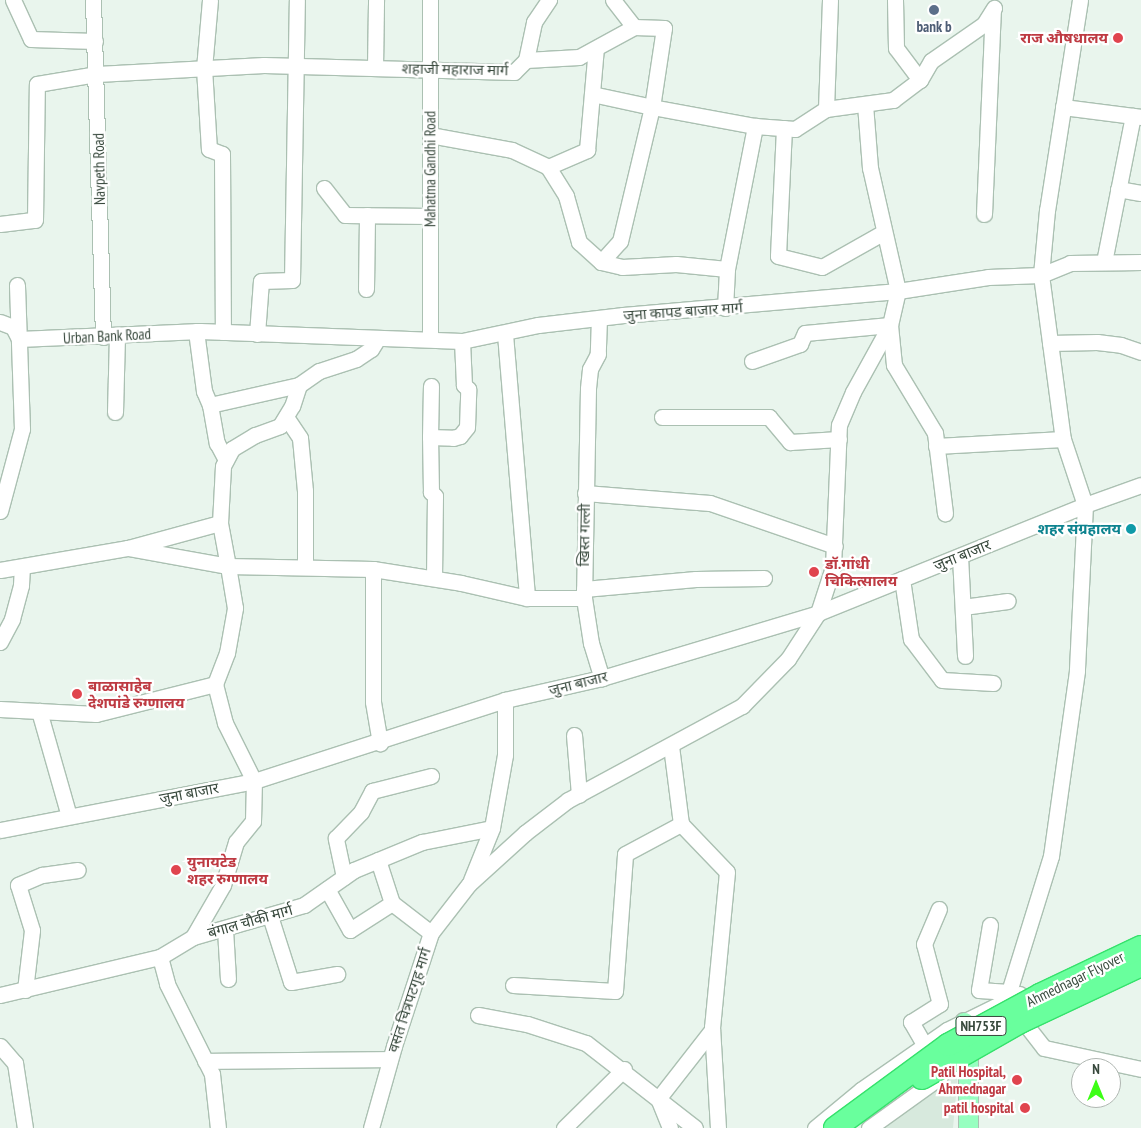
<!DOCTYPE html>
<meta charset="utf-8">
<style>
body{margin:0}
#map{position:relative;width:1141px;height:1128px;overflow:hidden;background:#e9f5ed;font-family:"PT Sans Narrow","Noto Sans Devanagari",sans-serif}
div>[style]{position:absolute}
[style*='--x']{left:calc(var(--x)*1px);top:calc(var(--y)*1px);width:calc(var(--w)*1px);rotate:calc(var(--a)*1deg)}
.residential>*{inset:0;background:#d7e9dd}
.roads{filter:drop-shadow(1px 0 #abc0b2) drop-shadow(-1px 0 #abc0b2) drop-shadow(0 1px #abc0b2) drop-shadow(0 -1px #abc0b2)}
.minor>*{height:15px;margin:-7.5px;padding:0 7.5px;transform-origin:7.5px;border-radius:7.5px;background:#fff}
.major>*{height:19px;margin:-9.5px;padding:0 9.5px;transform-origin:9.5px;border-radius:9.5px;background:#97ffc0}
.bridges{filter:drop-shadow(1px 0 #36e16c) drop-shadow(-1px 0 #36e16c) drop-shadow(0 1px #36e16c) drop-shadow(0 -1px #36e16c)}
.highway-bridge>*{height:22px;margin:-11px;padding:0 11px;transform-origin:11px;border-radius:11px;background:#69ff9d}
.dots>*{width:14px;height:14px;translate:-50% -50%;box-sizing:border-box;border:2px solid #fff;border-radius:50%}
span{translate:-50% -50%;white-space:nowrap;text-align:center;line-height:1.15;-webkit-text-stroke:4.5px #fff;paint-order:stroke}
.shield-label span{padding:1px 4px;background:#fff;border:1px solid;border-radius:4px;-webkit-text-stroke-width:0}
.shield-label{font-size:14px;color:#37483c;font-weight:700}
.service-label{font-size:15px;color:#4e5e75;font-weight:700}
.health-label{font-size:15px;color:#be3a42;font-weight:700}
.right{translate:-100% -50%;text-align:right}
.left{translate:0 -50%;text-align:left}
.street-label{font-size:15px;color:#37483c}
.culture-label{font-size:15px;color:#0d838f;font-weight:700}
.north{position:absolute;left:1071px;top:1058px;width:50px;height:50px;box-sizing:border-box;background:#fff;border:1px solid #afb6b1;border-radius:50%;rotate:0deg;font-size:14px;font-weight:700;line-height:20px;text-align:center;color:#37483c}
.north::after{content:'';display:block;margin:auto;width:18px;height:22px;background:#3dfe16;clip-path:polygon(50% 0,100% 100%,50% 72%,0 100%)}
</style>
<div id="map">
<div class="residential">
<div style="clip-path:polygon(959px 1062px,953px 1128px,875px 1128px)"></div>
</div>
<div class="roads">
<div class="minor">
<div style="--x:13;--y:0;--w:43;--a:65.2"></div>
<div style="--x:31;--y:39;--w:64;--a:1.8"></div>
<div style="--x:93;--y:0;--w:337;--a:88.3"></div>
<div style="--x:210;--y:0;--w:68;--a:95"></div>
<div style="--x:204;--y:68;--w:81;--a:86.5"></div>
<div style="--x:209;--y:149;--w:14;--a:21"></div>
<div style="--x:222;--y:154;--w:178;--a:89.7"></div>
<div style="--x:430;--y:0;--w:338;--a:90"></div>
<div style="--x:613;--y:0;--w:34;--a:52"></div>
<div style="--x:895;--y:0;--w:48;--a:88.8"></div>
<div style="--x:896;--y:48;--w:40;--a:53"></div>
<div style="--x:1080;--y:0;--w:213;--a:98.9"></div>
<div style="--x:1047;--y:210;--w:65;--a:95.3"></div>
<div style="--x:1041;--y:275;--w:165;--a:82.4"></div>
<div style="--x:1063;--y:439;--w:70;--a:71.6"></div>
<div style="--x:1085;--y:505;--w:166;--a:92.8"></div>
<div style="--x:1077;--y:671;--w:187;--a:98"></div>
<div style="--x:1051;--y:856;--w:142;--a:107.2"></div>
<div style="--x:1009;--y:992;--w:37;--a:63"></div>
<div style="--x:1026;--y:1025;--w:29;--a:52"></div>
<div style="--x:1044;--y:1048;--w:99;--a:12.2"></div>
<div style="--x:526;--y:60;--w:39;--a:-78"></div>
<div style="--x:534;--y:22;--w:27;--a:-56"></div>
<div style="--x:375;--y:67;--w:67;--a:-89.1"></div>
<div style="--x:592;--y:94;--w:61;--a:12.2"></div>
<div style="--x:652;--y:107;--w:138;--a:103.4"></div>
<div style="--x:620;--y:241;--w:28;--a:132"></div>
<div style="--x:1063;--y:107;--w:79;--a:7.3"></div>
<div style="--x:826;--y:109;--w:109;--a:-87.9"></div>
<div style="--x:784;--y:128;--w:128;--a:92.7"></div>
<div style="--x:778;--y:256;--w:45;--a:14"></div>
<div style="--x:822;--y:267;--w:71;--a:-29.4"></div>
<div style="--x:430;--y:135;--w:83;--a:10.4"></div>
<div style="--x:512;--y:150;--w:40;--a:25"></div>
<div style="--x:548;--y:167;--w:34;--a:58"></div>
<div style="--x:566;--y:196;--w:48;--a:74.2"></div>
<div style="--x:579;--y:242;--w:30;--a:42"></div>
<div style="--x:601;--y:262;--w:22;--a:13"></div>
<div style="--x:622;--y:267;--w:54;--a:-3.2"></div>
<div style="--x:676;--y:264;--w:51;--a:5.6"></div>
<div style="--x:548;--y:167;--w:43;--a:-23.6"></div>
<div style="--x:587;--y:150;--w:102;--a:-85"></div>
<div style="--x:324;--y:188;--w:34;--a:52"></div>
<div style="--x:345;--y:215;--w:85;--a:0.7"></div>
<div style="--x:1118;--y:189;--w:23;--a:10"></div>
<div style="--x:984;--y:214;--w:203;--a:-87.5"></div>
<div style="--x:0;--y:224;--w:35;--a:-7"></div>
<div style="--x:35;--y:220;--w:136;--a:-89.2"></div>
<div style="--x:37;--y:84;--w:61;--a:-9.5"></div>
<div style="--x:97;--y:74;--w:167;--a:-3.1"></div>
<div style="--x:264;--y:65;--w:250;--a:1.6"></div>
<div style="--x:514;--y:72;--w:17;--a:-45"></div>
<div style="--x:526;--y:60;--w:53;--a:-3.2"></div>
<div style="--x:579;--y:57;--w:63;--a:-28.6"></div>
<div style="--x:634;--y:27;--w:30;--a:2"></div>
<div style="--x:664;--y:28;--w:80;--a:98.6"></div>
<div style="--x:652;--y:107;--w:105;--a:10.5"></div>
<div style="--x:755;--y:126;--w:40;--a:4.3"></div>
<div style="--x:795;--y:129;--w:37;--a:-33"></div>
<div style="--x:826;--y:109;--w:68;--a:-7.7"></div>
<div style="--x:893;--y:100;--w:34;--a:-37"></div>
<div style="--x:920;--y:80;--w:22;--a:-60"></div>
<div style="--x:931;--y:61;--w:65;--a:-34.9"></div>
<div style="--x:984;--y:24;--w:19;--a:-58"></div>
<div style="--x:1104;--y:262;--w:149;--a:-78.8"></div>
<div style="--x:366;--y:289;--w:74;--a:-89.2"></div>
<div style="--x:725;--y:308;--w:39;--a:-87"></div>
<div style="--x:727;--y:269;--w:146;--a:-78.9"></div>
<div style="--x:599;--y:318;--w:36;--a:92"></div>
<div style="--x:598;--y:354;--w:17;--a:118"></div>
<div style="--x:590;--y:369;--w:20;--a:96"></div>
<div style="--x:588;--y:389;--w:209;--a:91.1"></div>
<div style="--x:584;--y:598;--w:46;--a:81.2"></div>
<div style="--x:591;--y:643;--w:37;--a:73"></div>
<div style="--x:0;--y:322;--w:14;--a:21"></div>
<div style="--x:13;--y:327;--w:13;--a:63"></div>
<div style="--x:19;--y:339;--w:181;--a:-2.5"></div>
<div style="--x:200;--y:331;--w:262;--a:2.2"></div>
<div style="--x:462;--y:341;--w:78;--a:-11.9"></div>
<div style="--x:538;--y:325;--w:86;--a:-6.7"></div>
<div style="--x:623;--y:315;--w:276;--a:-5"></div>
<div style="--x:898;--y:291;--w:91;--a:-8.8"></div>
<div style="--x:988;--y:277;--w:53;--a:-2.2"></div>
<div style="--x:1041;--y:275;--w:31;--a:-22"></div>
<div style="--x:1070;--y:263;--w:71;--a:-0.8"></div>
<div style="--x:196;--y:331;--w:61;--a:82.4"></div>
<div style="--x:204;--y:391;--w:15;--a:67"></div>
<div style="--x:210;--y:405;--w:39;--a:80"></div>
<div style="--x:217;--y:443;--w:19;--a:62"></div>
<div style="--x:257;--y:334;--w:53;--a:-85.7"></div>
<div style="--x:261;--y:281;--w:31;--a:-2"></div>
<div style="--x:292;--y:280;--w:280;--a:-89"></div>
<div style="--x:505;--y:334;--w:265;--a:85.2"></div>
<div style="--x:378;--y:338;--w:13;--a:122"></div>
<div style="--x:371;--y:349;--w:18;--a:146"></div>
<div style="--x:356;--y:359;--w:39;--a:162"></div>
<div style="--x:319;--y:371;--w:24;--a:145"></div>
<div style="--x:299;--y:385;--w:22;--a:108"></div>
<div style="--x:292;--y:406;--w:23;--a:121"></div>
<div style="--x:280;--y:426;--w:27;--a:160"></div>
<div style="--x:255;--y:435;--w:27;--a:149"></div>
<div style="--x:232;--y:449;--w:19;--a:118"></div>
<div style="--x:223;--y:466;--w:57;--a:93"></div>
<div style="--x:220;--y:523;--w:44;--a:79.5"></div>
<div style="--x:228;--y:566;--w:145;--a:1.2"></div>
<div style="--x:373;--y:569;--w:89;--a:9"></div>
<div style="--x:461;--y:583;--w:68;--a:12.8"></div>
<div style="--x:527;--y:598;--w:57;--a:0"></div>
<div style="--x:1050;--y:343;--w:47;--a:-1.2"></div>
<div style="--x:1097;--y:342;--w:24;--a:7"></div>
<div style="--x:1121;--y:345;--w:21;--a:19"></div>
<div style="--x:752;--y:361;--w:51;--a:-19.5"></div>
<div style="--x:800;--y:344;--w:12;--a:-66"></div>
<div style="--x:805;--y:333;--w:85;--a:-5.4"></div>
<div style="--x:890;--y:325;--w:40;--a:84.3"></div>
<div style="--x:894;--y:365;--w:79;--a:58.9"></div>
<div style="--x:935;--y:433;--w:81;--a:82.9"></div>
<div style="--x:210;--y:405;--w:91;--a:-12.7"></div>
<div style="--x:115;--y:412;--w:76;--a:-88.5"></div>
<div style="--x:286;--y:417;--w:25;--a:56"></div>
<div style="--x:300;--y:438;--w:53;--a:84.6"></div>
<div style="--x:305;--y:491;--w:76;--a:90"></div>
<div style="--x:662;--y:417;--w:107;--a:0"></div>
<div style="--x:769;--y:417;--w:33;--a:50"></div>
<div style="--x:790;--y:442;--w:49;--a:-3.5"></div>
<div style="--x:430;--y:437;--w:51;--a:-88.9"></div>
<div style="--x:936;--y:446;--w:127;--a:-3.2"></div>
<div style="--x:585;--y:493;--w:125;--a:4.6"></div>
<div style="--x:710;--y:503;--w:132;--a:19"></div>
<div style="--x:0;--y:511;--w:85;--a:-75"></div>
<div style="--x:22;--y:429;--w:144;--a:-92"></div>
<div style="--x:960;--y:556;--w:100;--a:87.1"></div>
<div style="--x:373;--y:569;--w:133;--a:90"></div>
<div style="--x:373;--y:702;--w:42;--a:80.3"></div>
<div style="--x:0;--y:570;--w:130;--a:-9.8"></div>
<div style="--x:128;--y:548;--w:95;--a:-15.2"></div>
<div style="--x:434;--y:578;--w:82;--a:-89.3"></div>
<div style="--x:435;--y:496;--w:6;--a:-135"></div>
<div style="--x:431;--y:492;--w:55;--a:-91"></div>
<div style="--x:430;--y:437;--w:23;--a:2"></div>
<div style="--x:453;--y:438;--w:7;--a:-16"></div>
<div style="--x:460;--y:436;--w:11;--a:-52"></div>
<div style="--x:467;--y:427;--w:38;--a:-88"></div>
<div style="--x:468;--y:389;--w:6;--a:-135"></div>
<div style="--x:464;--y:385;--w:44;--a:-92.6"></div>
<div style="--x:902;--y:579;--w:61;--a:81.5"></div>
<div style="--x:911;--y:639;--w:51;--a:52.9"></div>
<div style="--x:942;--y:680;--w:51;--a:3.4"></div>
<div style="--x:584;--y:589;--w:112;--a:-5.1"></div>
<div style="--x:696;--y:579;--w:68;--a:-0.8"></div>
<div style="--x:963;--y:607;--w:45;--a:-7.6"></div>
<div style="--x:0;--y:642;--w:26;--a:-62"></div>
<div style="--x:12;--y:619;--w:35;--a:-75"></div>
<div style="--x:21;--y:585;--w:18;--a:-87"></div>
<div style="--x:0;--y:709;--w:96;--a:3"></div>
<div style="--x:96;--y:714;--w:123;--a:-14.1"></div>
<div style="--x:215;--y:684;--w:33;--a:-69"></div>
<div style="--x:227;--y:653;--w:46;--a:-79.9"></div>
<div style="--x:235;--y:608;--w:43;--a:-99.5"></div>
<div style="--x:228;--y:566;--w:102;--a:-169.8"></div>
<div style="--x:39;--y:711;--w:109;--a:74.1"></div>
<div style="--x:574;--y:735;--w:60;--a:85.2"></div>
<div style="--x:681;--y:824;--w:66;--a:46.2"></div>
<div style="--x:727;--y:872;--w:156;--a:95.5"></div>
<div style="--x:712;--y:1027;--w:101;--a:86.6"></div>
<div style="--x:0;--y:830;--w:259;--a:-10.9"></div>
<div style="--x:254;--y:781;--w:264;--a:-17.9"></div>
<div style="--x:505;--y:700;--w:99;--a:-12.8"></div>
<div style="--x:602;--y:678;--w:226;--a:-16.7"></div>
<div style="--x:818;--y:613;--w:288;--a:-22"></div>
<div style="--x:1085;--y:505;--w:59;--a:-19.7"></div>
<div style="--x:378;--y:860;--w:45;--a:72"></div>
<div style="--x:392;--y:903;--w:49;--a:37.6"></div>
<div style="--x:344;--y:877;--w:40;--a:-102"></div>
<div style="--x:336;--y:838;--w:36;--a:-46"></div>
<div style="--x:361;--y:812;--w:24;--a:-62"></div>
<div style="--x:372;--y:791;--w:61;--a:-14.3"></div>
<div style="--x:471;--y:880;--w:56;--a:-68"></div>
<div style="--x:492;--y:828;--w:74;--a:-79.9"></div>
<div style="--x:505;--y:755;--w:55;--a:-90"></div>
<div style="--x:327;--y:889;--w:47;--a:60.7"></div>
<div style="--x:350;--y:930;--w:50;--a:-32.7"></div>
<div style="--x:270;--y:916;--w:69;--a:72.3"></div>
<div style="--x:291;--y:982;--w:47;--a:-9.9"></div>
<div style="--x:990;--y:925;--w:66;--a:99.6"></div>
<div style="--x:979;--y:990;--w:30;--a:4"></div>
<div style="--x:225;--y:929;--w:50;--a:86.6"></div>
<div style="--x:193;--y:937;--w:60;--a:-60"></div>
<div style="--x:223;--y:885;--w:45;--a:-73.2"></div>
<div style="--x:236;--y:842;--w:27;--a:-51"></div>
<div style="--x:253;--y:821;--w:40;--a:-88.6"></div>
<div style="--x:254;--y:781;--w:65;--a:-116.6"></div>
<div style="--x:225;--y:723;--w:40;--a:-104.4"></div>
<div style="--x:160;--y:957;--w:28;--a:75"></div>
<div style="--x:167;--y:984;--w:101;--a:63.4"></div>
<div style="--x:212;--y:1074;--w:54;--a:83.7"></div>
<div style="--x:513;--y:985;--w:102;--a:3.4"></div>
<div style="--x:615;--y:991;--w:137;--a:-85.8"></div>
<div style="--x:625;--y:854;--w:64;--a:-28.2"></div>
<div style="--x:681;--y:824;--w:79;--a:-97.3"></div>
<div style="--x:25;--y:990;--w:60;--a:-83.3"></div>
<div style="--x:32;--y:930;--w:47;--a:-107.3"></div>
<div style="--x:18;--y:885;--w:26;--a:-23"></div>
<div style="--x:42;--y:875;--w:36;--a:-8"></div>
<div style="--x:0;--y:995;--w:164;--a:-13.4"></div>
<div style="--x:160;--y:957;--w:39;--a:-31"></div>
<div style="--x:193;--y:937;--w:116;--a:-16.1"></div>
<div style="--x:304;--y:905;--w:61;--a:-35"></div>
<div style="--x:354;--y:870;--w:74;--a:-22.4"></div>
<div style="--x:422;--y:842;--w:71;--a:-11.3"></div>
<div style="--x:478;--y:1015;--w:50;--a:10.4"></div>
<div style="--x:527;--y:1024;--w:62;--a:17.9"></div>
<div style="--x:586;--y:1043;--w:138;--a:37.9"></div>
<div style="--x:0;--y:1046;--w:23;--a:49"></div>
<div style="--x:15;--y:1063;--w:66;--a:81.3"></div>
<div style="--x:925;--y:1046;--w:28;--a:-120"></div>
<div style="--x:911;--y:1022;--w:34;--a:-32"></div>
<div style="--x:940;--y:1004;--w:62;--a:-104.9"></div>
<div style="--x:924;--y:944;--w:38;--a:-67"></div>
<div style="--x:205;--y:1061;--w:185;--a:-0.6"></div>
<div style="--x:371;--y:1128;--w:85;--a:-74.3"></div>
<div style="--x:394;--y:1046;--w:119;--a:-71.9"></div>
<div style="--x:431;--y:933;--w:62;--a:-52.2"></div>
<div style="--x:469;--y:884;--w:76;--a:-42.3"></div>
<div style="--x:525;--y:833;--w:54;--a:-37.5"></div>
<div style="--x:568;--y:800;--w:198;--a:-28.4"></div>
<div style="--x:742;--y:706;--w:66;--a:-45.6"></div>
<div style="--x:788;--y:659;--w:55;--a:-56.9"></div>
<div style="--x:818;--y:613;--w:48;--a:-71.9"></div>
<div style="--x:833;--y:567;--w:142;--a:-87.6"></div>
<div style="--x:839;--y:425;--w:36;--a:-67"></div>
<div style="--x:853;--y:392;--w:77;--a:-61.1"></div>
<div style="--x:890;--y:325;--w:35;--a:-77"></div>
<div style="--x:898;--y:291;--w:126;--a:-102.8"></div>
<div style="--x:870;--y:168;--w:63;--a:-94.5"></div>
<div style="--x:564;--y:1128;--w:84;--a:-44.5"></div>
<div style="--x:670;--y:1128;--w:31;--a:-112"></div>
<div style="--x:658;--y:1099;--w:88;--a:-52"></div>
<div style="--x:815;--y:1128;--w:60;--a:-39.6"></div>
<div style="--x:861;--y:1090;--w:105;--a:-34.9"></div>
<div style="--x:947;--y:1030;--w:81;--a:-26.3"></div>
<div style="--x:869;--y:1128;--w:87;--a:-35.7"></div>
</div>
<div class="major">
<div style="--x:964;--y:1022;--w:37;--a:84"></div>
<div style="--x:968;--y:1059;--w:69;--a:90"></div>
</div>
</div>
<div class="bridges">
<div class="highway-bridge">
<div style="--x:922;--y:1078;--w:113;--a:-29.7"></div>
<div style="--x:1020;--y:1022;--w:134;--a:-25.2"></div>
<div style="--x:835;--y:1128;--w:140;--a:-36.3"></div>
<div style="--x:948;--y:1045;--w:105;--a:-28.5"></div>
<div style="--x:1040;--y:995;--w:112;--a:-25.4"></div>
</div>
</div>
<div class="dots">
<div style="left:934px;top:10px;background:#5c6f8a"></div>
<div style="left:1118px;top:38px;background:#e0444e"></div>
<div style="left:1131px;top:529px;background:#0f9aa8"></div>
<div style="left:814px;top:572px;background:#e0444e"></div>
<div style="left:77px;top:694px;background:#e0444e"></div>
<div style="left:176px;top:870px;background:#e0444e"></div>
<div style="left:1017px;top:1080px;background:#e0444e"></div>
<div style="left:1025px;top:1108px;background:#e0444e"></div>
</div>
<div class="shield-label">
<span style="left:981px;top:1026px">NH753F</span>
</div>
<div class="service-label">
<span style="left:934px;top:27px">bank b</span>
</div>
<div class="health-label">
<span class="right" style="left:1108px;top:38px">राज औषधालय</span>
<span class="left" style="left:825px;top:572px">डॉ.गांधी<br>चिकित्सालय</span>
<span class="left" style="left:88px;top:694px">बाळासाहेब<br>देशपांडे रुग्णालय</span>
<span class="left" style="left:187px;top:870px">युनायटेड<br>शहर रुग्णालय</span>
<span class="right" style="left:1006px;top:1080px">Patil Hospital,<br>Ahmednagar</span>
<span class="right" style="left:1014px;top:1108px">patil hospital</span>
</div>
<div class="street-label">
<span style="left:455px;top:69px;rotate:1deg">शहाजी महाराज मार्ग</span>
<span style="left:99px;top:169px;rotate:-91deg">Navpeth Road</span>
<span style="left:430px;top:169px;rotate:-90deg">Mahatma Gandhi Road</span>
<span style="left:683px;top:311px;rotate:-4deg">जुना कापड बाजार मार्ग</span>
<span style="left:107px;top:336px;rotate:-3deg">Urban Bank Road</span>
<span style="left:584px;top:535px;rotate:-89deg">खिस्त गल्ली</span>
<span style="left:962px;top:555px;rotate:-22deg">जुना बाजार</span>
<span style="left:578px;top:683px;rotate:-14deg">जुना बाजार</span>
<span style="left:189px;top:793px;rotate:-11deg">जुना बाजार</span>
<span style="left:250px;top:921px;rotate:-16deg">बंगाल चौकी मार्ग</span>
<span style="left:1075px;top:979px;rotate:-26deg">Ahmednagar Flyover</span>
<span style="left:409px;top:1000px;rotate:-72deg">वसंत चित्रपटगृह मार्ग</span>
</div>
<div class="culture-label">
<span class="right" style="left:1121px;top:529px">शहर संग्रहालय</span>
</div>
<div class="north">N</div>
</div>
